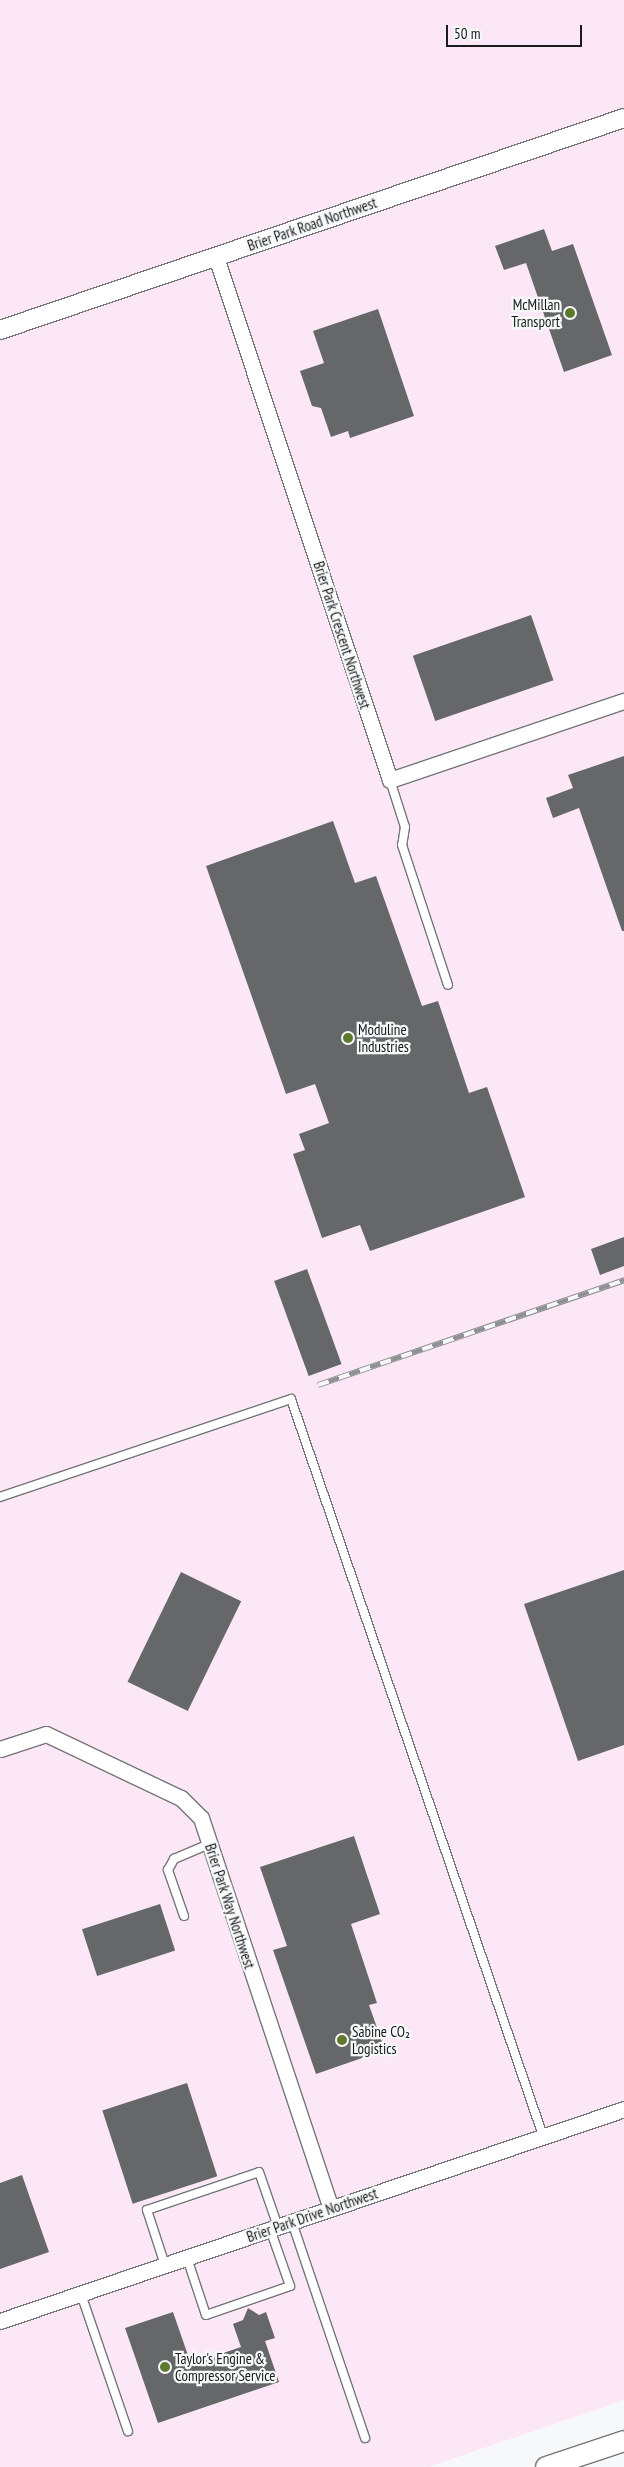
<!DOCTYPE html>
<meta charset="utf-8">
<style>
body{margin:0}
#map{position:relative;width:624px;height:2467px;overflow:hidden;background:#f6f8fa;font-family:"PT Sans Narrow",sans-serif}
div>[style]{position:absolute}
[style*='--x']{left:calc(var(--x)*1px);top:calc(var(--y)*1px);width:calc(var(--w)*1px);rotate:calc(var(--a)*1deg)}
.industrial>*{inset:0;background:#fce7f6}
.building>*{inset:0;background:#666769;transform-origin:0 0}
.roads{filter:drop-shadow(1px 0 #747678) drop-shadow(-1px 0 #747678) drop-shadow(0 1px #747678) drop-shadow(0 -1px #747678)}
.service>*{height:8px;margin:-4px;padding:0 4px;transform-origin:4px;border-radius:4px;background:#fff}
.minor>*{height:15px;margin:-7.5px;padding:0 7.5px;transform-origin:7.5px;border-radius:7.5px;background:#fff}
.tertiary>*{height:18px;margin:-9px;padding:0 9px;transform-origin:9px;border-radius:9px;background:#fff}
.secondary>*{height:20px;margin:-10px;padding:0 10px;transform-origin:10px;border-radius:10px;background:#fff}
.rail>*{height:5.5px;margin-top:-2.75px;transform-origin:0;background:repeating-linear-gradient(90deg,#f6f8fa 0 11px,#8f9091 0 22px);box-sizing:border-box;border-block:1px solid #8f9091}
.dots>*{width:14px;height:14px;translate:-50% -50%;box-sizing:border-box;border:2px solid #f6f8fa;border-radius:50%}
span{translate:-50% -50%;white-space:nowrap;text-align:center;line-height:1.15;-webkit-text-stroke:4.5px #f6f8fa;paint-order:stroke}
.street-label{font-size:15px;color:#1a1b1b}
.poi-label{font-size:15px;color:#1a1b1b}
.right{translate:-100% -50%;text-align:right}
.left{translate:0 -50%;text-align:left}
.scale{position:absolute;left:446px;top:25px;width:136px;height:22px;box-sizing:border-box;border:2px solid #1a1b1b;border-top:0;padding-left:6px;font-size:15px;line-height:18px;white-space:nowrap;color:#1a1b1b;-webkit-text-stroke:4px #f6f8fa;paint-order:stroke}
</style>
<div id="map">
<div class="industrial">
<div style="clip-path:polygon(0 0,624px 0,624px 2400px,428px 2467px,0 2467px)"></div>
</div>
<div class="building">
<div style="clip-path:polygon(544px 229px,552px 251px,573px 244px,612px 355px,564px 372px,526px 263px,504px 270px,495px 246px)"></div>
<div style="clip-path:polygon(378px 309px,414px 416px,350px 438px,348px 431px,331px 437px,321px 408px,312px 406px,300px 371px,324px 363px,313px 331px)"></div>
<div style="left:531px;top:615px;width:69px;height:125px;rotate:71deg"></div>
<div style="clip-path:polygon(624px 756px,624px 931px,622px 931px,579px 808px,553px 818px,546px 798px,573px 788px,568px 775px)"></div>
<div style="clip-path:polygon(333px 821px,355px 883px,376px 876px,422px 1006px,438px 1001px,469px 1093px,487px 1087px,525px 1197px,370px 1251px,360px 1225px,322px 1238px,293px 1154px,305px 1150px,299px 1134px,329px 1123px,315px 1084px,286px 1094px,206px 866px)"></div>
<div style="clip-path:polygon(624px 1237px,624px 1266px,600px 1275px,591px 1249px)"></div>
<div style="left:307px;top:1269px;width:101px;height:35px;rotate:70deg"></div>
<div style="clip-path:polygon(624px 1570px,624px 1745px,578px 1761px,524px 1604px)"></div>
<div style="left:181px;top:1572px;width:67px;height:122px;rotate:26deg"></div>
<div style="clip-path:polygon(354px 1836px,380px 1914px,351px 1924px,377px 2003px,369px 2005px,385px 2050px,316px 2074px,273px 1950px,287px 1946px,260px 1867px)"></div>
<div style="left:160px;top:1904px;width:49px;height:82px;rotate:72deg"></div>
<div style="left:187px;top:2083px;width:98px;height:89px;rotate:72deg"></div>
<div style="clip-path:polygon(22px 2175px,49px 2252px,0 2269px,0 2183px)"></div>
<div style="clip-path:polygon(248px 2308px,259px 2315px,266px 2312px,275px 2338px,265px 2341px,279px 2382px,158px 2423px,125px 2328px,173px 2312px,191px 2364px,241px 2347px,233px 2324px,243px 2320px)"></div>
</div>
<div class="roads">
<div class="service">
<div style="--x:390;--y:780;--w:49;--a:72.3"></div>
<div style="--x:405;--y:827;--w:18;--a:99"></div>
<div style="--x:402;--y:845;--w:147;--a:71.8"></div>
<div style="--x:0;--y:1497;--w:307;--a:-18.6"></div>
<div style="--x:291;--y:1399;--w:779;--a:71.12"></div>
<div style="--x:184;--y:1916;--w:49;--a:-109.2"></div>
<div style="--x:168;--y:1870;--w:13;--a:-61"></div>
<div style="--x:174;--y:1859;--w:39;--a:-23"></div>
<div style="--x:292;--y:2222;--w:228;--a:71.3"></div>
<div style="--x:187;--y:2258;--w:60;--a:71.6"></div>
<div style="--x:206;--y:2315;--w:89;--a:-19"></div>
<div style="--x:290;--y:2286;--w:60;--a:-109.3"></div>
<div style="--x:165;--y:2265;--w:58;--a:-108.1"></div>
<div style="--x:147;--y:2210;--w:118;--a:-18.7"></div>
<div style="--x:259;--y:2172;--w:58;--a:70.9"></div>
<div style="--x:81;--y:2294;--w:145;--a:71.1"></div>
</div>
<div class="minor">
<div style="--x:216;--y:257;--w:551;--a:71.6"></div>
<div style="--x:390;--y:780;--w:247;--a:-18.7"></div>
<div style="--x:0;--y:1749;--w:48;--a:-18.1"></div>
<div style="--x:46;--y:1734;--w:149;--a:25.4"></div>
<div style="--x:181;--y:1798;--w:28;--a:45"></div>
<div style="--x:201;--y:1818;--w:411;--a:71.6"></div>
<div style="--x:0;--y:2321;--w:659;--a:-18.76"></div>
</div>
<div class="tertiary">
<div style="--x:0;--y:330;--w:659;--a:-18.76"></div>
</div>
<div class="secondary">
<div style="--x:546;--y:2467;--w:82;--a:-18.4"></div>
</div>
</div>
<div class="rail">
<div style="--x:318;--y:1385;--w:324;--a:-18.9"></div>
</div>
<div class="dots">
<div style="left:570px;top:313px;background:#5c792e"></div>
<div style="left:348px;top:1038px;background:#5c792e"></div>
<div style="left:342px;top:2040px;background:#5c792e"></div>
<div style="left:165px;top:2367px;background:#5c792e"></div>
</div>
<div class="street-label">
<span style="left:312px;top:224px;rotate:-19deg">Brier Park Road Northwest</span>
<span style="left:342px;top:635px;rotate:72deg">Brier Park Crescent Northwest</span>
<span style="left:230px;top:1906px;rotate:72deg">Brier Park Way Northwest</span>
<span style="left:312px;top:2215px;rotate:-19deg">Brier Park Drive Northwest</span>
</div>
<div class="poi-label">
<span class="right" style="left:560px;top:313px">McMillan<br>Transport</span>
<span class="left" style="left:358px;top:1038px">Moduline<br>Industries</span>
<span class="left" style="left:352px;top:2040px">Sabine CO₂<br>Logistics</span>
<span class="left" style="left:175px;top:2367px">Taylor's Engine &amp;<br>Compressor Service</span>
</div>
<div class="scale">50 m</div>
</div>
